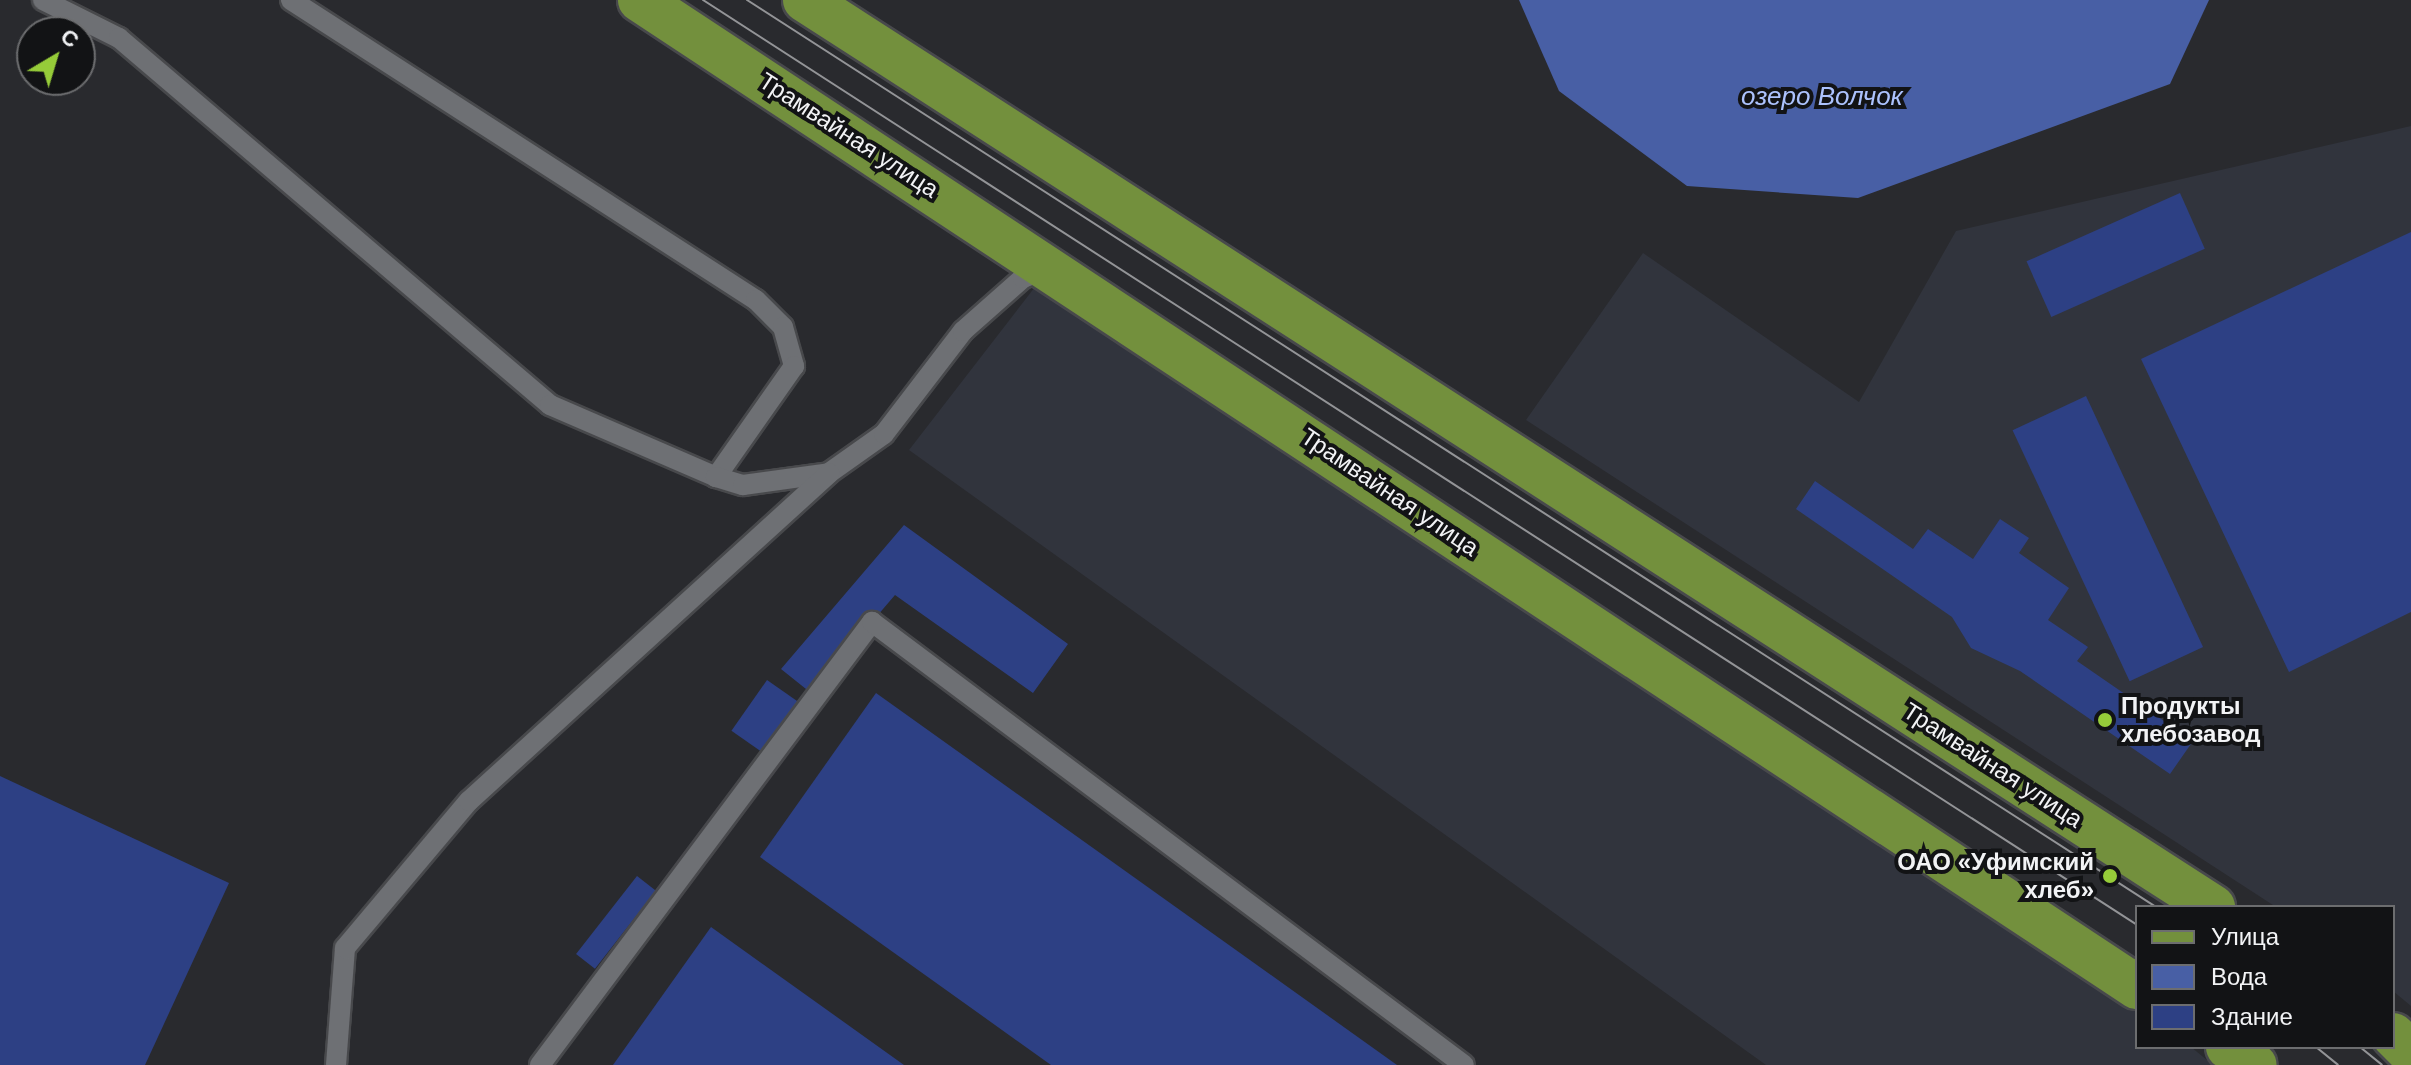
<!DOCTYPE html>
<meta charset="utf-8">
<style>
body{margin:0}
#map{position:relative;width:2411px;height:1065px;overflow:hidden;background:#292a2e;font-family:Helvetica,sans-serif}
div>[style]{position:absolute}
[style*='--x']{left:calc(var(--x)*1px);top:calc(var(--y)*1px);width:calc(var(--w)*1px);rotate:calc(var(--a)*1deg)}
.built>*{inset:0;background:#31343d}
.water>*{inset:0;background:#485fa5}
.building>*{inset:0;background:#2d4084;transform-origin:0 0}
.roads{filter:drop-shadow(2px 0 #48494c) drop-shadow(-2px 0 #48494c) drop-shadow(0 2px #48494c) drop-shadow(0 -2px #48494c)}
.lane>*{height:20px;margin:-10px;padding:0 10px;transform-origin:10px;border-radius:10px;background:#6e7074}
.primary>*{height:44px;margin:-22px;padding:0 22px;transform-origin:22px;border-radius:22px;background:#73903d}
.tram>*{height:2px;margin:-1px;padding:0 1px;transform-origin:1px;border-radius:1px;background:#939497}
.dots>*{width:22px;height:22px;translate:-50% -50%;box-sizing:border-box;border:4px solid #121315;border-radius:50%}
span{translate:-50% -50%;white-space:nowrap;text-align:center;line-height:1.15;-webkit-text-stroke:8px #121315;paint-order:stroke}
.street-label{font-size:24px;color:#f2f3f5}
.poi-label{font-size:24px;color:#f2f3f5;font-weight:700}
.left{translate:0 -50%;text-align:left}
.right{translate:-100% -50%;text-align:right}
.water-label{font-size:26px;color:#acc2fd;font-style:italic}
.legend{position:absolute;left:2135px;top:905px;width:260px;height:144px;box-sizing:border-box;background:#121315;border:2px solid #6c6d6f;margin:0;padding:10px 14px;list-style:none;font-size:24px;color:#f2f3f5}
.legend li{display:flex;align-items:center;gap:16px;height:40px}
.legend b{width:40px;border:2px solid #6c6d6f}
.north{position:absolute;left:16px;top:16px;width:80px;height:80px;box-sizing:border-box;background:#121315;border:2px solid #6c6d6f;border-radius:50%;rotate:38deg;font-size:22px;font-weight:700;line-height:32px;text-align:center;color:#f2f3f5}
.north::after{content:'';display:block;margin:auto;width:28px;height:36px;background:#96cc39;clip-path:polygon(50% 0,100% 100%,50% 72%,0 100%)}
</style>
<div id="map">
<div class="built">
<div style="clip-path:polygon(2411px 126px,2411px 1006px,2393px 991px,2393px 907px,2276px 907px,1526px 420px,1643px 253px,1859px 402px,1956px 231px)"></div>
<div style="clip-path:polygon(1038px 283px,2137px 1004px,2137px 1047px,2191px 1047px,2213px 1065px,1766px 1065px,909px 450px)"></div>
</div>
<div class="water">
<div style="clip-path:polygon(1519px 0,2209px 0,2170px 84px,1858px 198px,1687px 186px,1559px 91px)"></div>
</div>
<div class="building">
<div style="left:2180px;top:193px;width:61px;height:168px;rotate:66deg"></div>
<div style="clip-path:polygon(2411px 232px,2411px 612px,2289px 672px,2141px 359px)"></div>
<div style="left:2086px;top:396px;width:277px;height:81px;rotate:65deg"></div>
<div style="clip-path:polygon(1815px 481px,1913px 549px,1928px 529px,1973px 559px,2000px 519px,2029px 538px,2019px 553px,2069px 588px,2048px 620px,2088px 647px,2077px 661px,2193px 741px,2170px 774px,2020px 671px,1971px 648px,1952px 617px,1796px 509px)"></div>
<div style="clip-path:polygon(904px 525px,1068px 644px,1033px 693px,895px 595px,811px 693px,781px 669px)"></div>
<div style="left:767px;top:680px;width:38px;height:62px;rotate:35deg"></div>
<div style="clip-path:polygon(876px 693px,1397px 1065px,1051px 1065px,760px 857px)"></div>
<div style="clip-path:polygon(0 776px,229px 883px,145px 1065px,0 1065px)"></div>
<div style="left:637px;top:876px;width:24px;height:99px;rotate:38deg"></div>
<div style="clip-path:polygon(711px 927px,904px 1065px,613px 1065px)"></div>
</div>
<div class="roads">
<div class="lane">
<div style="--x:43;--y:0;--w:85;--a:26.6"></div>
<div style="--x:119;--y:38;--w:566;--a:40.41"></div>
<div style="--x:550;--y:405;--w:181;--a:23.4"></div>
<div style="--x:291;--y:0;--w:553;--a:32.83"></div>
<div style="--x:756;--y:300;--w:38;--a:45"></div>
<div style="--x:783;--y:327;--w:41;--a:74.2"></div>
<div style="--x:794;--y:366;--w:136;--a:125.1"></div>
<div style="--x:716;--y:477;--w:28;--a:17"></div>
<div style="--x:743;--y:485;--w:87;--a:-7.9"></div>
<div style="--x:829;--y:473;--w:67;--a:-35.3"></div>
<div style="--x:884;--y:434;--w:130;--a:-52.5"></div>
<div style="--x:963;--y:331;--w:80;--a:-41.5"></div>
<div style="--x:1023;--y:278;--w:27;--a:-22"></div>
<div style="--x:336;--y:1065;--w:117;--a:-85.6"></div>
<div style="--x:345;--y:948;--w:192;--a:-49.9"></div>
<div style="--x:469;--y:801;--w:487;--a:-42.3"></div>
<div style="--x:540;--y:1065;--w:554;--a:-53.15"></div>
<div style="--x:872;--y:622;--w:739;--a:36.81"></div>
</div>
<div class="primary">
<div style="--x:640;--y:0;--w:1793;--a:33.4"></div>
<div style="--x:805;--y:0;--w:1675;--a:32.79"></div>
<div style="--x:2393;--y:1035;--w:25;--a:45"></div>
<div style="--x:2228;--y:1047;--w:32;--a:34"></div>
</div>
</div>
<div class="tram">
<div style="--x:703;--y:0;--w:1706;--a:32.82"></div>
<div style="--x:747;--y:0;--w:1676;--a:32.77"></div>
<div style="--x:2316;--y:1047;--w:28;--a:39"></div>
<div style="--x:2360;--y:1047;--w:28;--a:39"></div>
</div>
<div class="dots">
<div style="left:2105px;top:720px;background:#96cc39"></div>
<div style="left:2110px;top:876px;background:#96cc39"></div>
</div>
<div class="street-label">
<span style="left:849px;top:135px;rotate:33deg">Трамвайная улица</span>
<span style="left:1390px;top:492px;rotate:34deg">Трамвайная улица</span>
<span style="left:1993px;top:765px;rotate:33deg">Трамвайная улица</span>
</div>
<div class="poi-label">
<span class="left" style="left:2121px;top:720px">Продукты<br>хлебозавод</span>
<span class="right" style="left:2094px;top:876px">ОАО «Уфимский<br>хлеб»</span>
</div>
<div class="water-label">
<span style="left:1822px;top:97px">озеро Волчок</span>
</div>
<ul class="legend">
<li><b style="height:10px;background:#73903d"></b>Улица</li>
<li><b style="height:22px;background:#485fa5"></b>Вода</li>
<li><b style="height:22px;background:#2d4084"></b>Здание</li>
</ul>
<div class="north">С</div>
</div>
